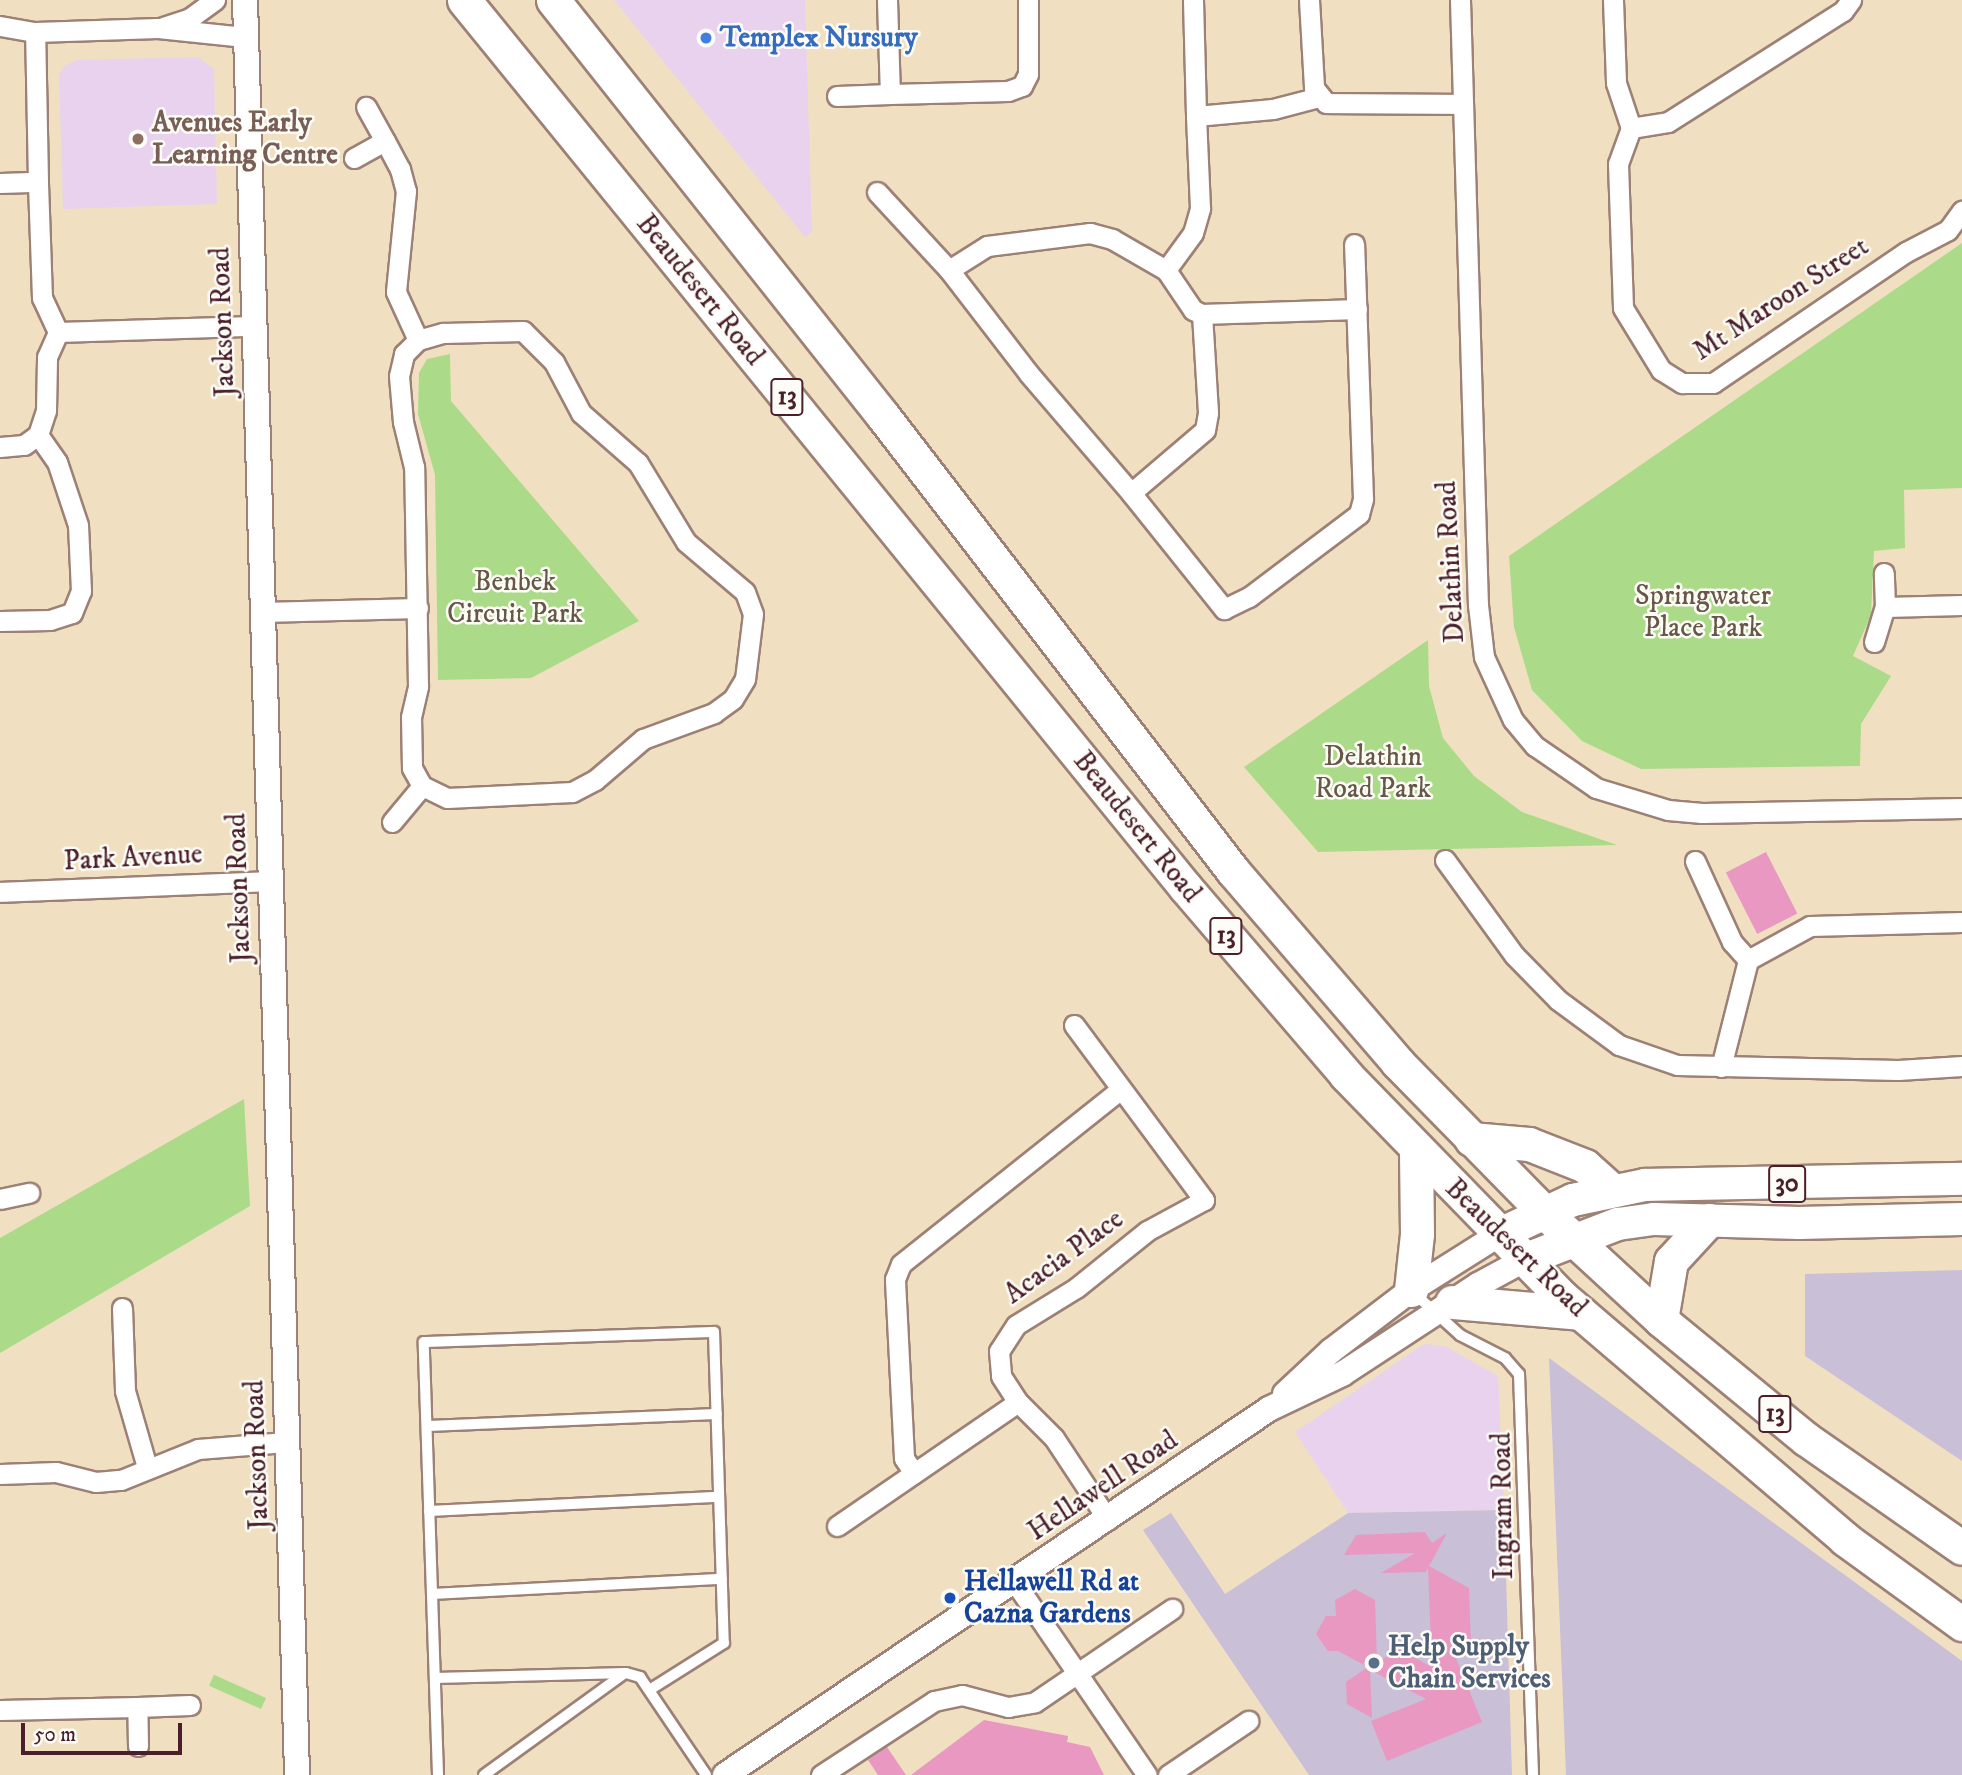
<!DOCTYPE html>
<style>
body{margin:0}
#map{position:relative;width:1962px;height:1775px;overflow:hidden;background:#f0e0c1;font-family:"IM FELL DW Pica",serif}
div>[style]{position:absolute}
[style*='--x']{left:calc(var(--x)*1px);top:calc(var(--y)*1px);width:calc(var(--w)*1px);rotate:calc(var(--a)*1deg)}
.built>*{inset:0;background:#e8d2ee}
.industrial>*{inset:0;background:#c9bfd7}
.green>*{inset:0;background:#abdb89;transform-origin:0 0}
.building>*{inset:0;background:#e898c1;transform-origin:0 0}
.roads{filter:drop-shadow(2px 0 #9d8076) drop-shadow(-2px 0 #9d8076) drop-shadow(0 2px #9d8076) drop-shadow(0 -2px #9d8076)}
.service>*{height:10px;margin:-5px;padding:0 5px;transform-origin:5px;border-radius:5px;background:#fff}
.minor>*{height:19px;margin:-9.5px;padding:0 9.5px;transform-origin:9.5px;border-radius:9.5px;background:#fff}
.tertiary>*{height:24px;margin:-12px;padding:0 12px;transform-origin:12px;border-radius:12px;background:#fff}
.primary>*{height:32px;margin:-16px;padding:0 16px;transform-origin:16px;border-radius:16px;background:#fff}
.trunk>*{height:33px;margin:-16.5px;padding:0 16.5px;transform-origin:16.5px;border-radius:16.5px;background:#fff}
.dots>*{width:19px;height:19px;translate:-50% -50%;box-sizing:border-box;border:4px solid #fdfcf7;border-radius:50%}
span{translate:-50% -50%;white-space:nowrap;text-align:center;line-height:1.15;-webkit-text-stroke:5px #fdfcf7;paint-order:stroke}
.shield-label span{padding:2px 5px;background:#fdfcf7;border:2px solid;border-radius:5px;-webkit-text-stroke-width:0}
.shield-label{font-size:26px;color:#4a1f2b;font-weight:700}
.shop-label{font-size:28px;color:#366cbe;font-weight:700}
.left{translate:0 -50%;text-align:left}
.education-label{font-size:28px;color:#785e54;font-weight:700}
.street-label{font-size:28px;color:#4a1f2b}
.park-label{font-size:28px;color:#675747}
.transit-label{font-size:28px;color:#164399;font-weight:700}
.service-label{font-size:28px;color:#4e5e75;font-weight:700}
.scale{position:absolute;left:21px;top:1723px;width:161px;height:32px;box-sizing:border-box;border:4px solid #4a1f2b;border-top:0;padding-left:9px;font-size:21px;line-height:24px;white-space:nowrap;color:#4a1f2b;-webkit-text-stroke:5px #fdfcf7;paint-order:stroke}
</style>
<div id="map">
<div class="built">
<div style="clip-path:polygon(614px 0,805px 0,812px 232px,805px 237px)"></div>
<div style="clip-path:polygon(198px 57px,214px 69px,217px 204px,63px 209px,59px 74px,65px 66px,76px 60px)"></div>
<div style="clip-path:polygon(1424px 1344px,1445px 1346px,1498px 1376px,1504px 1510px,1348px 1513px,1295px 1432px)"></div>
</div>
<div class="industrial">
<div style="clip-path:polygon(1962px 1270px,1962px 1461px,1805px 1356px,1805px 1274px)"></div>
<div style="clip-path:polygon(1549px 1358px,1962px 1661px,1962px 1775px,1566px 1775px)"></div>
<div style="clip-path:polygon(1504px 1510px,1512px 1775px,1309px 1775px,1143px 1530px,1171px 1513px,1225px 1594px,1348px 1513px)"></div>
</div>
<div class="green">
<div style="clip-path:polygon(1962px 243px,1962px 488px,1904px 490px,1905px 548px,1874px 551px,1871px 615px,1853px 656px,1891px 676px,1861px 724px,1860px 766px,1641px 769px,1582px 741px,1532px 690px,1514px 627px,1509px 556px)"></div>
<div style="clip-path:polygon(450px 354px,451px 401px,639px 621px,531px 678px,438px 680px,435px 475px,418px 414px,419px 373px,427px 359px)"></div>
<div style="clip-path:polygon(1428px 640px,1429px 686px,1443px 738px,1474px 776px,1522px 812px,1617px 845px,1318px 852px,1244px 767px)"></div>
<div style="clip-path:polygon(244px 1099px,250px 1206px,0 1353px,0 1238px)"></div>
<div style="left:266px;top:1698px;width:12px;height:57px;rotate:114deg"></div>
</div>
<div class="building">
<div style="left:1766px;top:852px;width:69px;height:45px;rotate:63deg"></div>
<div style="clip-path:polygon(1425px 1532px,1432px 1543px,1447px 1533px,1429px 1566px,1469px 1588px,1471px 1647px,1456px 1658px,1482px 1722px,1387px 1761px,1371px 1721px,1426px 1699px,1370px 1670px,1372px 1718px,1347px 1704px,1346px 1682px,1368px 1667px,1338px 1651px,1328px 1651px,1316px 1634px,1326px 1616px,1336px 1616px,1335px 1600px,1355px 1589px,1375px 1600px,1377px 1663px,1398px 1649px,1432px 1667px,1428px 1568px,1426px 1572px,1381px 1573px,1415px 1553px,1344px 1555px,1356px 1535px)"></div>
<div style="clip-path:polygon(984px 1720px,1068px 1736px,1067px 1742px,1090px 1747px,1104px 1775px,911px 1775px)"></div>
<div style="clip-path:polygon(887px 1747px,906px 1775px,878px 1775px,868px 1760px)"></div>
</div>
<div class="roads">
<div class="service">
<div style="--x:1415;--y:1294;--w:61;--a:42.3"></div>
<div style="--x:1460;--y:1335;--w:51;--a:27.1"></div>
<div style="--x:1505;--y:1358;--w:21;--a:49"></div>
<div style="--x:1519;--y:1374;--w:401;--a:88"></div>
<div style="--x:427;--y:1426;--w:290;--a:-2.4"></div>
<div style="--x:429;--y:1511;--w:290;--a:-2.8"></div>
<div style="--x:432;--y:1594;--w:290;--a:-3"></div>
<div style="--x:435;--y:1678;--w:191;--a:-1.5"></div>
<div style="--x:626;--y:1673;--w:15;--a:16"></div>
<div style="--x:640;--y:1677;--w:118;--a:56"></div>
<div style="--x:438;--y:1775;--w:433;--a:-91.9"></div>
<div style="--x:424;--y:1342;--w:290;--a:-2"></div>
<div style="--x:714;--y:1332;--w:311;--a:88.2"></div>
<div style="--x:724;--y:1643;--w:86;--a:147.8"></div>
<div style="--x:484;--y:1775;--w:174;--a:-35.9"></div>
</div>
<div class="minor">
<div style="--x:887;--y:0;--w:94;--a:88.2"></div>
<div style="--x:890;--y:94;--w:118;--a:-1.5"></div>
<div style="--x:1008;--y:91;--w:15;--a:-20"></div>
<div style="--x:1022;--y:86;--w:13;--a:-63"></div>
<div style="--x:1028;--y:74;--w:74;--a:-90"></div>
<div style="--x:1193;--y:0;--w:116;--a:88.5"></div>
<div style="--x:1309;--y:0;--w:88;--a:86.7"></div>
<div style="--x:1314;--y:88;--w:19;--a:51"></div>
<div style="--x:1326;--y:103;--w:137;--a:0.4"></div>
<div style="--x:1460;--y:0;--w:605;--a:88.3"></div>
<div style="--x:1478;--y:605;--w:52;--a:83.4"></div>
<div style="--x:1484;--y:657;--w:69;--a:65.3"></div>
<div style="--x:1513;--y:720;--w:34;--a:50"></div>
<div style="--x:1535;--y:746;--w:74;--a:34.5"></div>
<div style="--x:1596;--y:788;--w:75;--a:17"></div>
<div style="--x:1668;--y:810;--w:34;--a:5"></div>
<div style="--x:1702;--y:813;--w:260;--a:-1.1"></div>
<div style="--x:1613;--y:0;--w:83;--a:87.9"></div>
<div style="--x:1616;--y:83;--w:47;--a:71.6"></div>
<div style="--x:1631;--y:128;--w:37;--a:-9"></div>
<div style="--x:1668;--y:122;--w:207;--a:-32.4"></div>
<div style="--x:1843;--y:11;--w:14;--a:-54"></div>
<div style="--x:0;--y:26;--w:36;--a:10"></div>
<div style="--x:35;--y:32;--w:123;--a:-1.9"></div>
<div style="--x:158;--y:28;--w:87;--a:5.9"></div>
<div style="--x:163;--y:27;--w:28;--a:-18"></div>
<div style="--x:190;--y:18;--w:31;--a:-36"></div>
<div style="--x:837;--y:96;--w:53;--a:-2.2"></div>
<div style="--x:1631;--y:128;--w:38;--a:110"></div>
<div style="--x:1618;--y:164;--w:144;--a:88"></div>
<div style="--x:1623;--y:308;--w:73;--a:58.5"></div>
<div style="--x:1661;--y:370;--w:25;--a:32"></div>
<div style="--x:1682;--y:383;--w:31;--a:0"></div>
<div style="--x:1713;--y:383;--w:233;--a:-34.2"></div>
<div style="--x:1906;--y:252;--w:47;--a:-27.6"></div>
<div style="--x:1948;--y:230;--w:24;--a:-54"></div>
<div style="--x:385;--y:141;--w:32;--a:62"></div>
<div style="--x:400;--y:169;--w:23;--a:75"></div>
<div style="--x:406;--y:191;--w:101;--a:95.7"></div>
<div style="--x:396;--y:292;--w:53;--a:65.4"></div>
<div style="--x:354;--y:158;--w:35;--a:-29"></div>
<div style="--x:385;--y:141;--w:39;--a:-119"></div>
<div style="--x:0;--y:183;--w:38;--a:-2"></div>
<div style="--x:38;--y:182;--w:150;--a:-91.1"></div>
<div style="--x:877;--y:192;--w:106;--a:47.3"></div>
<div style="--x:949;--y:270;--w:131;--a:52.4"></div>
<div style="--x:1029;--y:374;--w:157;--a:49.4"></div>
<div style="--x:949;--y:270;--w:45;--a:-32.3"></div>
<div style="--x:987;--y:246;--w:104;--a:-7.2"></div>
<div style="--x:1090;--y:233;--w:23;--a:15"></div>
<div style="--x:1112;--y:239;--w:62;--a:29.9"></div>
<div style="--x:1166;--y:270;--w:48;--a:56"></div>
<div style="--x:1193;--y:310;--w:10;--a:24"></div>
<div style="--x:1202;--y:314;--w:155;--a:-1.8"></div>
<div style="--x:1166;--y:270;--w:46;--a:-53.9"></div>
<div style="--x:1193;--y:233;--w:26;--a:-74"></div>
<div style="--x:1200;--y:208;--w:92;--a:-92.5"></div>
<div style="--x:1196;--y:116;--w:77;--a:-5.2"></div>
<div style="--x:1273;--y:109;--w:48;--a:-14.6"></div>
<div style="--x:1202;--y:314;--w:99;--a:86.5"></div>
<div style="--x:1208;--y:413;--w:17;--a:100"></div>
<div style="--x:1205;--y:430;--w:97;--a:139.6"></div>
<div style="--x:1131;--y:493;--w:149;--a:51.3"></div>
<div style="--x:1224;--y:609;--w:28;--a:-26"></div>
<div style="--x:1249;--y:597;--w:138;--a:-37"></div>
<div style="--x:1359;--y:514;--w:16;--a:-75"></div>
<div style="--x:1363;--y:499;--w:255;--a:-92"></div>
<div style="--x:523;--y:331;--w:44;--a:45"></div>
<div style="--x:554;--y:362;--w:58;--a:62.1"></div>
<div style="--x:581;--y:413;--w:76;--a:41.3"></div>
<div style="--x:638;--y:463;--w:92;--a:58.7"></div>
<div style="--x:686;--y:542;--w:77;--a:40.3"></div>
<div style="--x:745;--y:592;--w:23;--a:70"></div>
<div style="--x:753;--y:614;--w:65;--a:97"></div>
<div style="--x:745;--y:679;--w:23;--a:121"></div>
<div style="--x:733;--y:699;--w:24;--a:144"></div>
<div style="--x:714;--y:713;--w:76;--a:159.9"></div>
<div style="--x:643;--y:739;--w:63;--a:139.5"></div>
<div style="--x:595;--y:780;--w:26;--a:152"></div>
<div style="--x:572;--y:792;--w:125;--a:177.3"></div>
<div style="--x:447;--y:798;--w:28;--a:-154"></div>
<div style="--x:422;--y:786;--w:21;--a:-119"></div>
<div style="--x:412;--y:768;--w:51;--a:-91.1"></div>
<div style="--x:411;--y:717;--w:32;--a:-77"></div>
<div style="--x:418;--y:686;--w:219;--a:-91"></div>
<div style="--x:414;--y:467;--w:46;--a:-103.7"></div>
<div style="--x:403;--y:422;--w:46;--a:-95"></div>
<div style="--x:399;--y:376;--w:23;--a:-77"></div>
<div style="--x:404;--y:354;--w:20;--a:-45"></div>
<div style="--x:418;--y:340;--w:26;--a:-16"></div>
<div style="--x:443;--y:333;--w:80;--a:-1.4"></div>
<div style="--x:58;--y:332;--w:195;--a:-1.8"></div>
<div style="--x:0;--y:447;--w:24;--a:-5"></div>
<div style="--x:24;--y:445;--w:17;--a:-36"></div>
<div style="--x:1885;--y:607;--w:77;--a:-1.5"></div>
<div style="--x:262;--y:612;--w:156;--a:-1.5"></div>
<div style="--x:0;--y:621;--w:50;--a:-1.1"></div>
<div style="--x:50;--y:620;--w:23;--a:-18"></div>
<div style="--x:72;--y:613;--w:24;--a:-68"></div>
<div style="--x:81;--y:591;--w:66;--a:-92.6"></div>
<div style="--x:78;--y:525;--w:66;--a:-108.4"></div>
<div style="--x:57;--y:462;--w:33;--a:-125"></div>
<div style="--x:38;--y:435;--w:25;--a:-72"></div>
<div style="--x:46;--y:411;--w:54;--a:-88.9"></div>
<div style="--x:47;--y:357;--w:27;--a:-66"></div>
<div style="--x:58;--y:332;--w:38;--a:-115"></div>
<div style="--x:42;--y:298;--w:116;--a:-92"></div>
<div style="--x:1874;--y:642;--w:37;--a:-73"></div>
<div style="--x:1885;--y:607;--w:34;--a:-92"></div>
<div style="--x:392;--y:822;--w:47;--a:-50.2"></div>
<div style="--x:1445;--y:860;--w:117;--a:54"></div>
<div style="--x:1514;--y:955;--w:63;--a:45.6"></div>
<div style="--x:1558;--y:1000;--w:76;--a:36.4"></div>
<div style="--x:1619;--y:1045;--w:61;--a:19"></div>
<div style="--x:1677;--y:1065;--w:221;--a:1.3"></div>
<div style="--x:1898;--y:1070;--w:64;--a:-3.6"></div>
<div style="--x:1695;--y:861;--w:89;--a:65.4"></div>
<div style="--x:1732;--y:942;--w:24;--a:48"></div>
<div style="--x:0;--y:892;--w:269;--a:-2.3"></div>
<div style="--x:1074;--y:1025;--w:218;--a:53.4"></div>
<div style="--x:1204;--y:1200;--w:65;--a:151.5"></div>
<div style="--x:1147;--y:1231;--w:91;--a:141.2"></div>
<div style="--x:1076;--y:1288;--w:70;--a:148.3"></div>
<div style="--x:1016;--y:1325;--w:31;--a:123"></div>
<div style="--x:999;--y:1351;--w:25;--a:85"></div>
<div style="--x:1001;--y:1376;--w:31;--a:57"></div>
<div style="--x:1018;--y:1402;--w:51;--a:45"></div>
<div style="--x:1054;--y:1438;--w:98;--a:56.6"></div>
<div style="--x:1721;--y:1067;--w:110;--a:-75.8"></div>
<div style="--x:1748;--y:960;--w:71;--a:-28.7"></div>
<div style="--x:1810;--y:926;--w:152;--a:-1.5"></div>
<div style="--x:0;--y:1199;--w:30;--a:-12"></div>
<div style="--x:122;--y:1308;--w:83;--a:87.9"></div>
<div style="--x:125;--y:1391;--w:79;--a:73.9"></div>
<div style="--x:914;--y:1473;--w:18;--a:-124"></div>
<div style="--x:904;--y:1458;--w:179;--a:-92.9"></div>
<div style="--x:895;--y:1279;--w:16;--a:-68"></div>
<div style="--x:901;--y:1264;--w:281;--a:-38.5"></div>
<div style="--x:0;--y:1474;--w:56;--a:-2"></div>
<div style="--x:56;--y:1472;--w:41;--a:14"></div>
<div style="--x:96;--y:1482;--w:25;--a:-5"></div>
<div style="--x:121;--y:1480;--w:83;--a:-21.9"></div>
<div style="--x:198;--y:1449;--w:88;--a:-4.5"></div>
<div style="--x:837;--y:1526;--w:219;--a:-34.4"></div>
<div style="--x:1014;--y:1581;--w:235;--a:55.6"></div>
<div style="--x:0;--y:1710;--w:137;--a:-1.3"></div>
<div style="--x:138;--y:1746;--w:39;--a:-91"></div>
<div style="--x:137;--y:1707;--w:53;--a:-2.2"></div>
<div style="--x:821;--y:1775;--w:135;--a:-33.2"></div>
<div style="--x:934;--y:1701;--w:29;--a:-12"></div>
<div style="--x:962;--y:1695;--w:48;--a:14.6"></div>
<div style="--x:1008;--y:1707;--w:27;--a:-10"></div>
<div style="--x:1035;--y:1702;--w:166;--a:-34.2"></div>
<div style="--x:1168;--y:1775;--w:97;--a:-34"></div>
</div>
<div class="tertiary">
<div style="--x:245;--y:0;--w:1776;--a:88.32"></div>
<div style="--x:1285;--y:1394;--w:63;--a:-43.1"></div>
<div style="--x:1331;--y:1351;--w:101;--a:-37.3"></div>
<div style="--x:1411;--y:1290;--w:105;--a:-32.2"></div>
<div style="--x:725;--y:1775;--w:656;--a:-33.93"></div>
<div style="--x:1269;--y:1409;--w:81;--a:-25.6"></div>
<div style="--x:1342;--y:1374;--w:163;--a:-33.2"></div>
<div style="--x:1478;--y:1285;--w:52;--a:-28.5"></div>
</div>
<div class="primary">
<div style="--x:1500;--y:1234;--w:81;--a:-25"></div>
<div style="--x:1573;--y:1200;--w:74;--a:-11.8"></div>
<div style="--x:1645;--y:1185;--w:317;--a:-1.1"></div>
<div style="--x:1524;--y:1260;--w:101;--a:-21"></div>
<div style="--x:1618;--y:1224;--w:36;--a:-8"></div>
<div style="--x:1654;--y:1219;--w:145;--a:1.6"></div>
<div style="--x:1799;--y:1223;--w:163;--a:-1.4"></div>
</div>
<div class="trunk">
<div style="--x:464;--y:0;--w:1144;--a:50.89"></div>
<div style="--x:1186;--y:888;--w:246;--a:49.4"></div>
<div style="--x:1346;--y:1075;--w:310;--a:45.8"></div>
<div style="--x:1562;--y:1297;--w:372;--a:40.5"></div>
<div style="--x:1845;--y:1539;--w:145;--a:36"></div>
<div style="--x:553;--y:0;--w:531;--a:51.58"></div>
<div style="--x:883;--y:416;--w:574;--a:52.43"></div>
<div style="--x:1233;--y:871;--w:252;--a:49.3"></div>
<div style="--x:1397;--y:1062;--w:209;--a:45.6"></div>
<div style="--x:1543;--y:1211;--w:161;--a:42.7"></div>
<div style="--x:1661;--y:1320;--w:188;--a:39.4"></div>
<div style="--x:1806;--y:1439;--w:190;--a:34.9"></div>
<div style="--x:1471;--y:1139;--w:58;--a:4.9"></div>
<div style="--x:1529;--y:1144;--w:60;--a:21.4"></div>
<div style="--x:1585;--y:1166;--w:36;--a:42"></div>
<div style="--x:1411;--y:1290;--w:56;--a:-83.9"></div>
<div style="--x:1417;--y:1234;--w:85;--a:-90.7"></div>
<div style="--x:1452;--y:1302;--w:129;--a:4.9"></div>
<div style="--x:1661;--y:1320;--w:60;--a:-80.4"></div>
<div style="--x:1671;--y:1261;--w:56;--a:-47.2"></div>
</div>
</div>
<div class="dots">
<div style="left:706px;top:38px;background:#3f7fe0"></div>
<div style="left:138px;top:139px;background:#8d6e63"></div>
<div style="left:950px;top:1598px;background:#1a4fb4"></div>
<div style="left:1374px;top:1663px;background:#5c6f8a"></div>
</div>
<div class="shield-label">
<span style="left:787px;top:397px">13</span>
<span style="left:1226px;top:936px">13</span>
<span style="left:1787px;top:1184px">30</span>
<span style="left:1775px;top:1414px">13</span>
</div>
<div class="shop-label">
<span class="left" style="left:720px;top:38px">Templex Nursury</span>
</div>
<div class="education-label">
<span class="left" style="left:152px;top:139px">Avenues Early<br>Learning Centre</span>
</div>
<div class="street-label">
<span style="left:700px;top:290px;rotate:51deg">Beaudesert Road</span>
<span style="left:1781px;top:299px;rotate:-33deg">Mt Maroon Street</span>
<span style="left:223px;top:322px;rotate:-92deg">Jackson Road</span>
<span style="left:1451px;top:562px;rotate:-93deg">Delathin Road</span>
<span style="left:1137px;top:827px;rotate:51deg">Beaudesert Road</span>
<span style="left:133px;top:858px;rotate:-3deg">Park Avenue</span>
<span style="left:239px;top:888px;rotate:-92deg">Jackson Road</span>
<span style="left:1516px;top:1248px;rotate:44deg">Beaudesert Road</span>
<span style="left:1064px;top:1257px;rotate:-36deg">Acacia Place</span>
<span style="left:257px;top:1455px;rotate:-92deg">Jackson Road</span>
<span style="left:1103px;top:1486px;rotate:-34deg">Hellawell Road</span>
<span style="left:1503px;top:1506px;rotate:-91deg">Ingram Road</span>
</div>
<div class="park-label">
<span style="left:515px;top:598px">Benbek<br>Circuit Park</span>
<span style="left:1703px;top:612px">Springwater<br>Place Park</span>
<span style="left:1373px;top:773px">Delathin<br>Road Park</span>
</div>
<div class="transit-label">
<span class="left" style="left:964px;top:1598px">Hellawell Rd at<br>Cazna Gardens</span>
</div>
<div class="service-label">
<span class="left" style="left:1388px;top:1663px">Help Supply<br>Chain Services</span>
</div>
<div class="scale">50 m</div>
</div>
